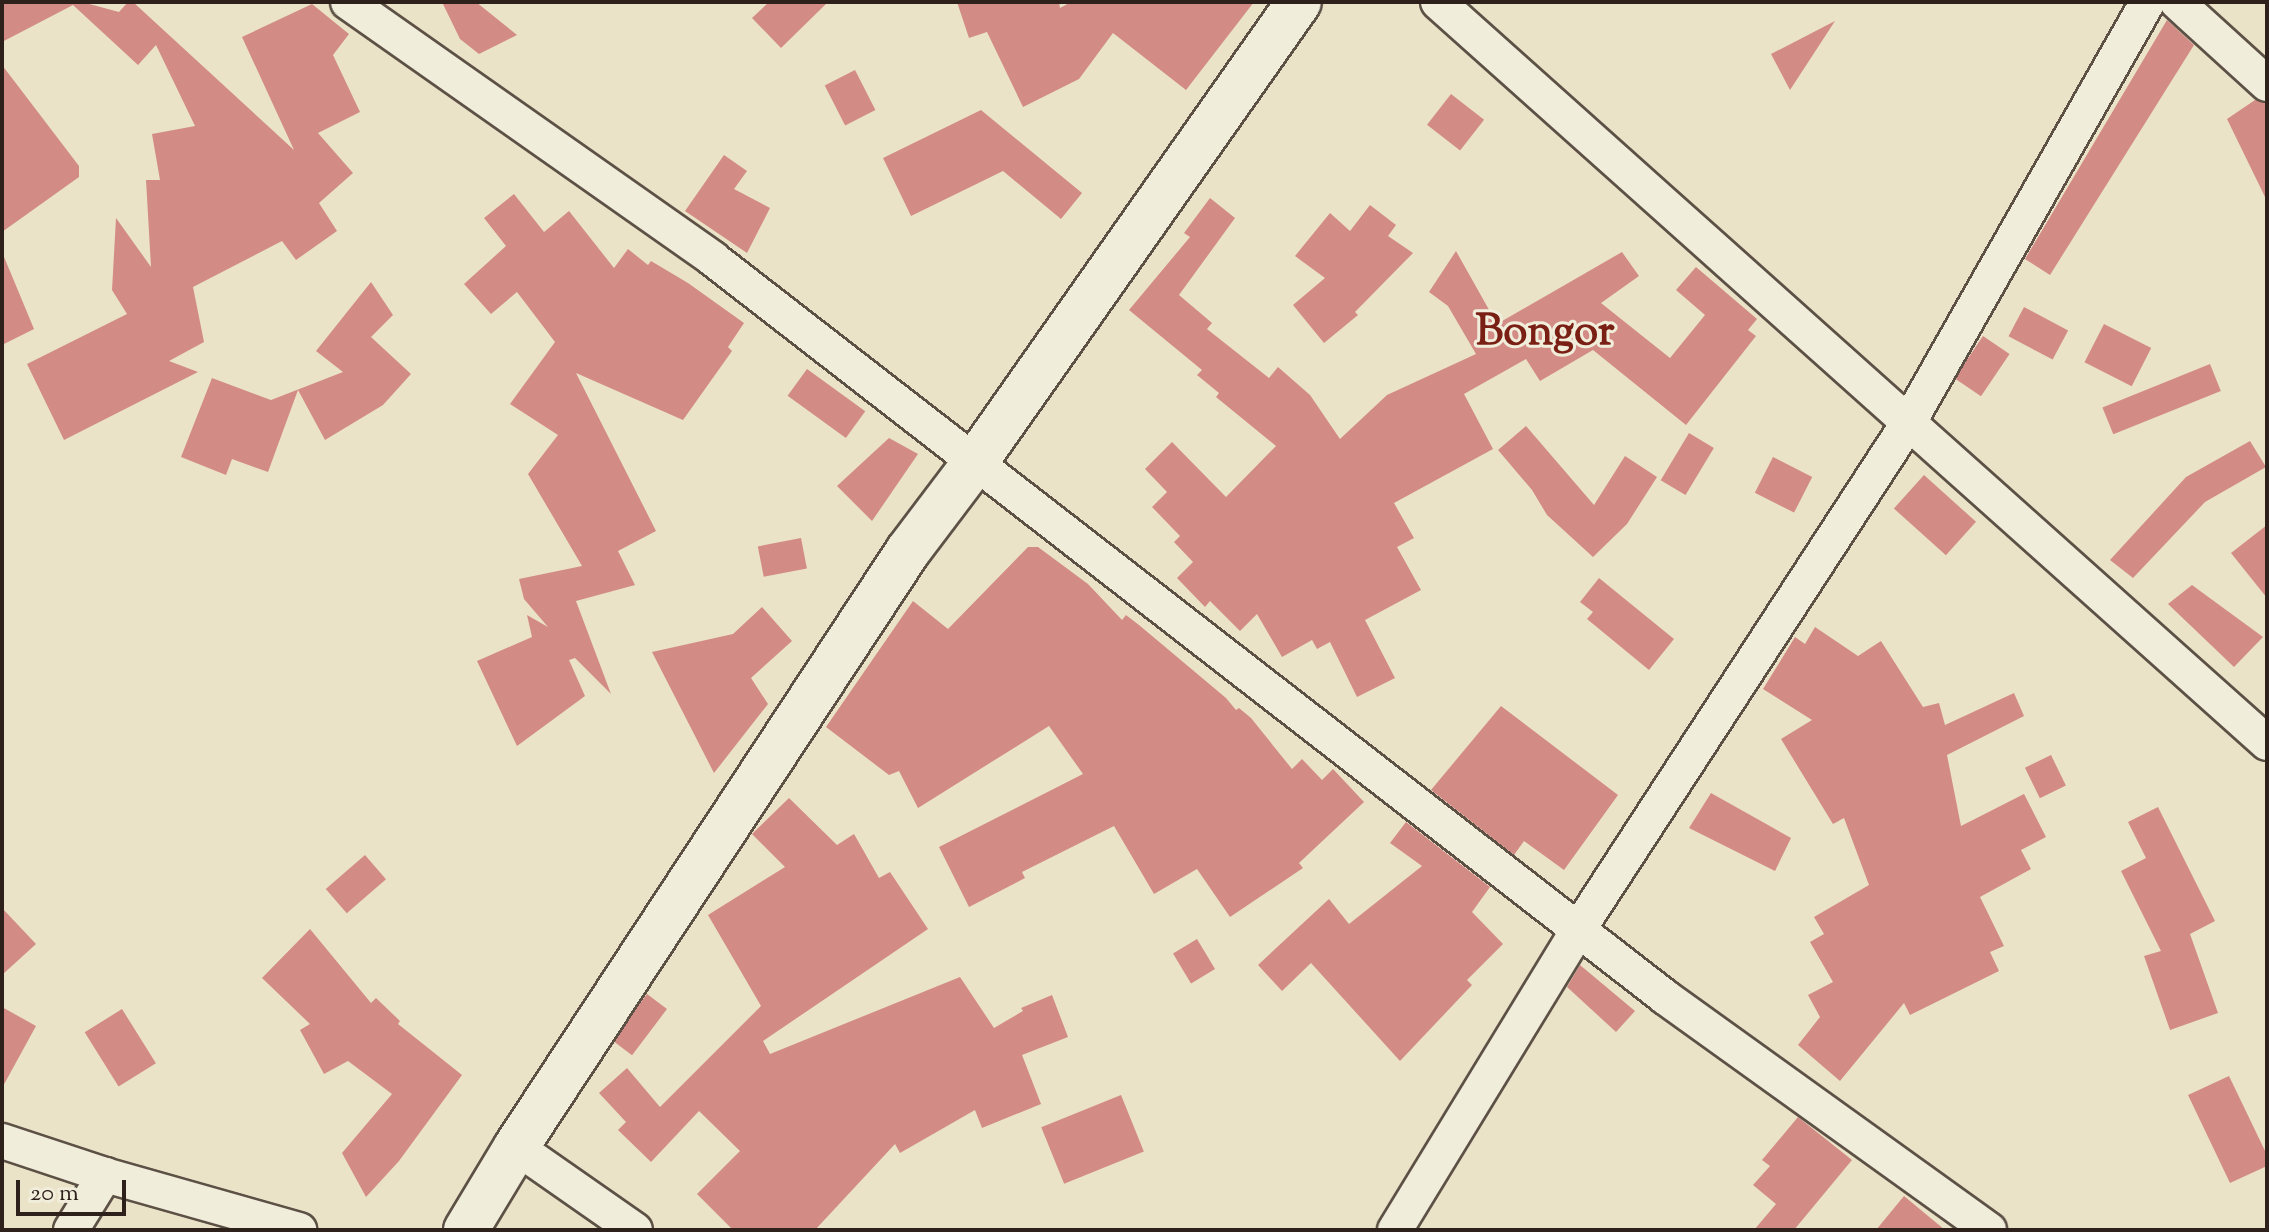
<!DOCTYPE html>
<style>
body{margin:0}
#map{position:relative;width:2269px;height:1232px;overflow:hidden;background:#eae3c8;font-family:"Sorts Mill Goudy",serif}
div>[style]{position:absolute}
[style*='--x']{left:calc(var(--x)*1px);top:calc(var(--y)*1px);width:calc(var(--w)*1px);rotate:calc(var(--a)*1deg)}
.building>*{inset:0;background:#d38c85;transform-origin:0 0}
.roads{filter:drop-shadow(2px 0 #5d5146) drop-shadow(-2px 0 #5d5146) drop-shadow(0 2px #5d5146) drop-shadow(0 -2px #5d5146)}
.minor>*{height:34px;margin:-17px;padding:0 17px;transform-origin:17px;border-radius:17px;background:#f1eddb}
.tertiary>*{height:44px;margin:-22px;padding:0 22px;transform-origin:22px;border-radius:22px;background:#f1eddb}
span{translate:-50% -50%;white-space:nowrap;text-align:center;line-height:1.15;-webkit-text-stroke:6px #f1eddb;paint-order:stroke}
.town-label{font-size:44px;color:#7a1f14;font-weight:700}
.frame{position:absolute;inset:0;border:4px solid #2e201a;pointer-events:none}
.scale{position:absolute;left:16px;top:1180px;width:110px;height:36px;box-sizing:border-box;border:4px solid #2e201a;border-top:0;padding-left:10px;font-size:24px;line-height:28px;white-space:nowrap;color:#2e201a;-webkit-text-stroke:6px #f1eddb;paint-order:stroke}
</style>
<div id="map">
<div class="building">
<div style="clip-path:polygon(2px 2px,82px 2px,119px 12px,128px 2px,133px 2px,294px 150px,242px 37px,312px 4px,349px 34px,333px 55px,360px 112px,318px 133px,353px 173px,319px 203px,337px 231px,296px 260px,282px 241px,193px 287px,204px 342px,169px 361px,198px 372px,64px 440px,27px 364px,127px 314px,112px 290px,116px 218px,151px 267px,146px 180px,160px 180px,152px 134px,195px 126px,156px 45px,138px 65px,73px 5px,2px 42px)"></div>
<div style="clip-path:polygon(442px 2px,476px 2px,517px 35px,479px 54px,460px 39px)"></div>
<div style="clip-path:polygon(769px 2px,828px 2px,781px 48px,752px 18px)"></div>
<div style="clip-path:polygon(957px 2px,1059px 2px,1060px 8px,1071px 2px,1254px 2px,1186px 90px,1113px 33px,1079px 79px,1023px 107px,987px 32px,969px 38px)"></div>
<div style="clip-path:polygon(2167px 20px,2194px 45px,2050px 275px,2025px 259px)"></div>
<div style="clip-path:polygon(1835px 21px,1790px 90px,1771px 54px)"></div>
<div style="clip-path:polygon(2px 65px,79px 166px,79px 177px,2px 232px)"></div>
<div style="left:855px;top:70px;width:45px;height:34px;rotate:63deg"></div>
<div style="left:1451px;top:94px;width:42px;height:39px;rotate:38deg"></div>
<div style="clip-path:polygon(2255px 100px,2267px 103px,2267px 201px,2227px 119px)"></div>
<div style="clip-path:polygon(981px 110px,1082px 193px,1061px 219px,1003px 171px,911px 216px,883px 158px)"></div>
<div style="clip-path:polygon(724px 155px,747px 171px,734px 189px,770px 208px,747px 253px,685px 211px)"></div>
<div style="clip-path:polygon(514px 194px,544px 232px,569px 211px,614px 268px,628px 249px,648px 265px,651px 261px,688px 283px,744px 323px,728px 347px,732px 351px,683px 420px,576px 373px,656px 531px,618px 551px,635px 585px,576px 601px,611px 694px,575px 658px,569px 660px,585px 696px,517px 746px,477px 661px,532px 637px,527px 615px,548px 627px,524px 599px,519px 579px,582px 566px,528px 474px,558px 435px,510px 404px,555px 342px,517px 292px,491px 314px,464px 284px,506px 246px,484px 218px)"></div>
<div style="clip-path:polygon(1210px 198px,1235px 218px,1179px 295px,1212px 323px,1207px 329px,1269px 378px,1278px 367px,1310px 395px,1340px 439px,1387px 395px,1476px 354px,1448px 306px,1429px 292px,1456px 251px,1497px 324px,1622px 252px,1639px 276px,1601px 303px,1670px 358px,1705px 315px,1676px 290px,1696px 267px,1757px 319px,1748px 330px,1756px 336px,1686px 425px,1593px 350px,1540px 381px,1526px 359px,1464px 394px,1493px 449px,1394px 503px,1414px 538px,1397px 547px,1421px 590px,1365px 620px,1395px 678px,1357px 697px,1330px 642px,1317px 649px,1312px 640px,1282px 657px,1257px 614px,1240px 631px,1210px 601px,1205px 607px,1177px 578px,1193px 562px,1174px 542px,1180px 536px,1152px 507px,1167px 492px,1145px 469px,1172px 442px,1226px 497px,1276px 446px,1216px 397px,1219px 393px,1197px 375px,1202px 370px,1129px 310px,1190px 237px,1184px 233px)"></div>
<div style="clip-path:polygon(1370px 205px,1396px 225px,1388px 236px,1413px 253px,1355px 312px,1358px 315px,1324px 343px,1293px 305px,1325px 278px,1295px 256px,1330px 213px,1350px 231px)"></div>
<div style="clip-path:polygon(2px 252px,34px 329px,2px 345px)"></div>
<div style="clip-path:polygon(371px 282px,393px 315px,371px 337px,411px 374px,383px 405px,325px 440px,298px 390px,268px 472px,232px 459px,226px 475px,181px 457px,212px 378px,271px 400px,343px 372px,316px 351px)"></div>
<div style="left:2024px;top:307px;width:50px;height:33px;rotate:28deg"></div>
<div style="left:2104px;top:324px;width:53px;height:43px;rotate:27deg"></div>
<div style="left:1983px;top:336px;width:32px;height:51px;rotate:34deg"></div>
<div style="left:2210px;top:364px;width:29px;height:116px;rotate:68deg"></div>
<div style="left:807px;top:369px;width:72px;height:33px;rotate:36deg"></div>
<div style="clip-path:polygon(1526px 426px,1594px 505px,1625px 456px,1657px 477px,1627px 524px,1593px 557px,1547px 515px,1532px 490px,1498px 450px)"></div>
<div style="left:1689px;top:433px;width:29px;height:55px;rotate:31deg"></div>
<div style="clip-path:polygon(889px 438px,918px 454px,872px 521px,837px 486px)"></div>
<div style="clip-path:polygon(2250px 441px,2266px 467px,2205px 502px,2133px 578px,2110px 560px,2186px 477px)"></div>
<div style="left:1773px;top:457px;width:44px;height:40px;rotate:27deg"></div>
<div style="left:1924px;top:475px;width:70px;height:45px;rotate:42deg"></div>
<div style="clip-path:polygon(2267px 525px,2267px 598px,2231px 553px)"></div>
<div style="left:801px;top:538px;width:31px;height:44px;rotate:79deg"></div>
<div style="clip-path:polygon(1028px 547px,1038px 547px,1088px 584px,1122px 620px,1126px 615px,1139px 625px,1226px 698px,1236px 710px,1239px 708px,1251px 718px,1292px 769px,1302px 759px,1322px 780px,1333px 769px,1364px 802px,1299px 863px,1303px 868px,1230px 917px,1197px 869px,1154px 894px,1114px 826px,1022px 872px,1025px 878px,969px 907px,939px 847px,1083px 774px,1049px 726px,918px 808px,899px 771px,889px 775px,826px 727px,913px 601px,948px 629px)"></div>
<div style="clip-path:polygon(1599px 578px,1674px 639px,1649px 670px,1587px 619px,1593px 612px,1580px 602px)"></div>
<div style="clip-path:polygon(2192px 585px,2263px 637px,2234px 667px,2168px 604px)"></div>
<div style="clip-path:polygon(762px 607px,792px 641px,751px 678px,768px 704px,714px 773px,652px 652px,733px 634px)"></div>
<div style="clip-path:polygon(1815px 627px,1858px 656px,1881px 641px,1923px 707px,1939px 703px,1945px 725px,2014px 693px,2024px 716px,1947px 755px,1961px 826px,2024px 794px,2046px 837px,2021px 850px,2031px 869px,1980px 897px,2004px 946px,1990px 952px,1999px 971px,1910px 1015px,1904px 1003px,1840px 1081px,1798px 1045px,1820px 1017px,1808px 995px,1833px 982px,1810px 942px,1824px 934px,1814px 917px,1869px 885px,1844px 818px,1833px 824px,1781px 739px,1812px 720px,1763px 689px,1795px 637px,1805px 644px)"></div>
<div style="clip-path:polygon(1501px 706px,1618px 795px,1564px 870px,1524px 841px,1514px 855px,1431px 790px)"></div>
<div style="left:2051px;top:755px;width:34px;height:29px;rotate:64deg"></div>
<div style="clip-path:polygon(1711px 793px,1791px 838px,1775px 871px,1689px 828px)"></div>
<div style="clip-path:polygon(789px 798px,837px 845px,854px 834px,879px 878px,890px 872px,928px 929px,763px 1041px,770px 1054px,960px 977px,994px 1028px,1023px 1011px,1021px 1008px,1052px 995px,1068px 1037px,1022px 1055px,1041px 1104px,982px 1128px,975px 1110px,900px 1153px,895px 1144px,815px 1230px,733px 1230px,697px 1194px,740px 1151px,699px 1111px,651px 1162px,618px 1130px,626px 1122px,599px 1093px,627px 1068px,660px 1107px,761px 1006px,708px 915px,785px 867px,752px 834px)"></div>
<div style="clip-path:polygon(2158px 807px,2215px 921px,2190px 934px,2218px 1013px,2170px 1030px,2144px 956px,2161px 951px,2121px 871px,2146px 858px,2128px 822px)"></div>
<div style="clip-path:polygon(1406px 822px,1490px 887px,1472px 912px,1503px 944px,1467px 980px,1472px 985px,1400px 1061px,1311px 963px,1282px 991px,1258px 965px,1329px 899px,1349px 924px,1422px 866px,1390px 843px)"></div>
<div style="left:365px;top:855px;width:32px;height:52px;rotate:49deg"></div>
<div style="clip-path:polygon(2px 908px,36px 944px,2px 975px)"></div>
<div style="clip-path:polygon(310px 929px,371px 1003px,376px 998px,400px 1021px,398px 1024px,462px 1075px,399px 1161px,366px 1197px,342px 1153px,392px 1094px,348px 1061px,324px 1074px,300px 1030px,310px 1024px,262px 978px)"></div>
<div style="left:1197px;top:939px;width:35px;height:28px;rotate:59deg"></div>
<div style="clip-path:polygon(1580px 965px,1635px 1011px,1616px 1032px,1567px 987px)"></div>
<div style="left:647px;top:994px;width:25px;height:58px;rotate:37deg"></div>
<div style="clip-path:polygon(2px 1007px,36px 1026px,2px 1088px)"></div>
<div style="left:122px;top:1009px;width:64px;height:44px;rotate:58deg"></div>
<div style="clip-path:polygon(2229px 1076px,2267px 1155px,2267px 1166px,2230px 1183px,2188px 1095px)"></div>
<div style="left:1121px;top:1095px;width:61px;height:86px;rotate:68deg"></div>
<div style="clip-path:polygon(1798px 1117px,1852px 1160px,1794px 1230px,1754px 1230px,1776px 1204px,1753px 1185px,1770px 1166px,1762px 1160px)"></div>
<div style="clip-path:polygon(1904px 1196px,1945px 1230px,1876px 1230px)"></div>
</div>
<div class="roads">
<div class="minor">
<div style="--x:348;--y:2;--w:446;--a:35.1"></div>
<div style="--x:713;--y:259;--w:1205;--a:37.78"></div>
<div style="--x:1665;--y:997;--w:399;--a:35.7"></div>
<div style="--x:1438;--y:2;--w:1112;--a:41.79"></div>
<div style="--x:2177;--y:2;--w:122;--a:42.3"></div>
<div style="--x:2;--y:1141;--w:108;--a:18.3"></div>
<div style="--x:105;--y:1175;--w:202;--a:15.8"></div>
<div style="--x:516;--y:1147;--w:145;--a:34.9"></div>
<div style="--x:71;--y:1230;--w:65;--a:-58.3"></div>
<div style="--x:1395;--y:1230;--w:351;--a:-58.6"></div>
<div style="--x:1578;--y:930;--w:606;--a:-56.91"></div>
<div style="--x:1909;--y:422;--w:483;--a:-60.4"></div>
</div>
<div class="tertiary">
<div style="--x:466;--y:1230;--w:97;--a:-58.9"></div>
<div style="--x:516;--y:1147;--w:713;--a:-56.67"></div>
<div style="--x:908;--y:551;--w:113;--a:-52.9"></div>
<div style="--x:976;--y:461;--w:561;--a:-54.87"></div>
</div>
</div>
<div class="town-label">
<span style="left:1545px;top:334px">Bongor</span>
</div>
<div class="frame"></div>
<div class="scale">20 m</div>
</div>
